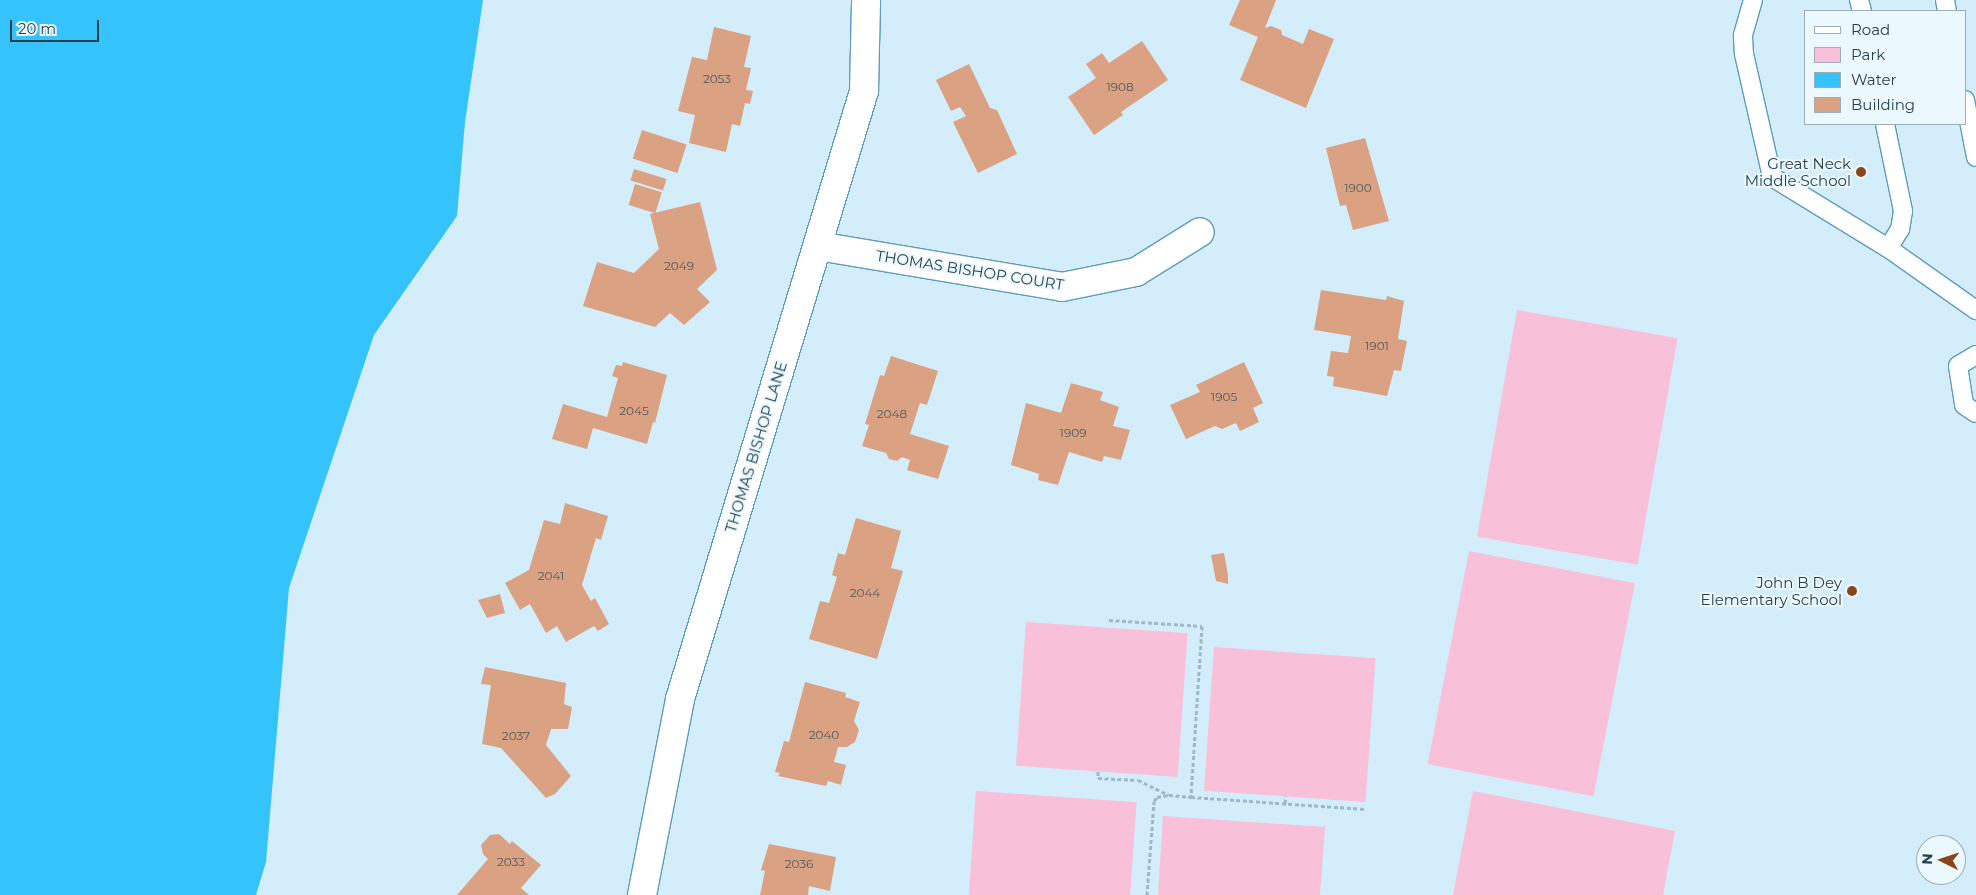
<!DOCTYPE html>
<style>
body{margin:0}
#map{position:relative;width:1976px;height:895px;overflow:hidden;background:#d4edfa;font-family:Montserrat,sans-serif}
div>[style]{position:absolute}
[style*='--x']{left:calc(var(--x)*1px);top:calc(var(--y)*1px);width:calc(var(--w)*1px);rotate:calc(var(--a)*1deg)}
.green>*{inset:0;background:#f9c0d9;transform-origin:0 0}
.water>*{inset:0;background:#35c3fc}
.building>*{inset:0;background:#daa282;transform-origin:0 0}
.path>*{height:3px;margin-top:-1.5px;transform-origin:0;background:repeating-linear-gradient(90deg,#9eb8c5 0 4px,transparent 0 6.5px)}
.roads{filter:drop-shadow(1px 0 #5c9cba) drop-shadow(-1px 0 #5c9cba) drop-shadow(0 1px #5c9cba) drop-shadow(0 -1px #5c9cba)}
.lane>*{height:18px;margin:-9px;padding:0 9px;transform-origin:9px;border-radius:9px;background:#fff}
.street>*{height:28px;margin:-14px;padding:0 14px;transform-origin:14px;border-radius:14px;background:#fff}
.dots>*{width:14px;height:14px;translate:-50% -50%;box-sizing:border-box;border:2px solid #ebf8fe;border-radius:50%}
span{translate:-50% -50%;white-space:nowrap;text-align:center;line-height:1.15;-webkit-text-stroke:4px #ebf8fe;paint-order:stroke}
.number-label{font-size:12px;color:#53595b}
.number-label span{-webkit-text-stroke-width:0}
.poi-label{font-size:15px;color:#26414e}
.right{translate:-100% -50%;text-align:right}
.street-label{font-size:15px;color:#26414e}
.legend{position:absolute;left:1804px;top:10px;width:162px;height:115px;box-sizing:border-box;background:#ebf8fe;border:1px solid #9cafb8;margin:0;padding:6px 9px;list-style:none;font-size:15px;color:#26414e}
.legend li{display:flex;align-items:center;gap:10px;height:25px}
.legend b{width:25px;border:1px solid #9cafb8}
.north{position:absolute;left:1916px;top:835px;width:50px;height:50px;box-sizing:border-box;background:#ebf8fe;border:1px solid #9cafb8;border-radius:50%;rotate:274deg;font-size:14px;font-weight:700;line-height:20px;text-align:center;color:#26414e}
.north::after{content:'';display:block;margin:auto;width:18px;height:22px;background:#8a4619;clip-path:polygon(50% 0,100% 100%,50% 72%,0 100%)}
.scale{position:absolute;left:10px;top:20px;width:89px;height:22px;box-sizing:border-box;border:2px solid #26414e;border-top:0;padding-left:6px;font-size:15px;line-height:18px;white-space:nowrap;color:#26414e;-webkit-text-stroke:4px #ebf8fe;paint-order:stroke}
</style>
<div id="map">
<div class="green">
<div style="left:1517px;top:310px;width:163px;height:230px;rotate:10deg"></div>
<div style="left:1469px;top:551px;width:169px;height:217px;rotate:11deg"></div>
<div style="left:1026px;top:622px;width:162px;height:144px;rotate:4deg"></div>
<div style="left:1214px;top:647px;width:162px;height:144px;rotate:4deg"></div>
<div style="left:976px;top:791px;width:161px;height:104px;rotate:4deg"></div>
<div style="clip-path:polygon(1473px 791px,1675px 831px,1663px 895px,1453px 895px)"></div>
<div style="clip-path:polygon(1163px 816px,1325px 827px,1320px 895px,1158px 895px)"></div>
</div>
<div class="water">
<div style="clip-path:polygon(0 0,483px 0,465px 122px,457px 216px,374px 335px,289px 588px,266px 862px,256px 895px,0 895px)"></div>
</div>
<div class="building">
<div style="clip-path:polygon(1240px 0,1276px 0,1265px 28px,1271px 26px,1281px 30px,1282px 35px,1303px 44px,1309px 29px,1334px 39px,1306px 108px,1240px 80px,1258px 37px,1229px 25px)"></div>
<div style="clip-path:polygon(714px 27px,751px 36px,744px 67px,751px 68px,746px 90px,753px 91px,750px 104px,745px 103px,740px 126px,732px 124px,726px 152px,689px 143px,695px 115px,678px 111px,692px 57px,707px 60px)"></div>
<div style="clip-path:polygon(1142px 41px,1168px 80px,1121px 112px,1123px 115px,1094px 135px,1068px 97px,1096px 78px,1086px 64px,1102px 53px,1109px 63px)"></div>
<div style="clip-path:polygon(969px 64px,990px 108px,997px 110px,1017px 154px,978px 173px,953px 122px,966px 116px,960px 107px,951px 111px,936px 80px)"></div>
<div style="left:642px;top:130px;width:47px;height:30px;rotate:18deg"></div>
<div style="clip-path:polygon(1365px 138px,1389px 221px,1353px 230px,1346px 205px,1340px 206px,1326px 148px)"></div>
<div style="left:634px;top:169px;width:34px;height:12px;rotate:17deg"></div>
<div style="left:635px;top:184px;width:28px;height:22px;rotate:17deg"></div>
<div style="clip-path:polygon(700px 202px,717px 270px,697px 289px,710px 302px,684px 325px,670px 313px,655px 327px,583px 306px,597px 262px,634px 273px,659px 249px,650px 214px)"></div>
<div style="clip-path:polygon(1321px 290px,1386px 300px,1387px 296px,1404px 301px,1398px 339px,1407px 341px,1401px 371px,1394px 370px,1387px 396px,1333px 386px,1334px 377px,1327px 376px,1331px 351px,1348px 353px,1351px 336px,1314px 330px)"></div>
<div style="clip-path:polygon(891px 356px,938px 371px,927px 405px,920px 403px,910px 434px,949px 446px,938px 479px,907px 470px,910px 460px,902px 457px,897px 461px,889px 459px,886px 453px,862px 446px,869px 425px,865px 424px,880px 375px,884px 376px)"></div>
<div style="clip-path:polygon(623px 362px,667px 375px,655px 423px,653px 422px,647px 444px,593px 428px,587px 449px,552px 439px,563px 404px,607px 417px,618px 378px,612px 376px,616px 365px,622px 366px)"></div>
<div style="clip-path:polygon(1244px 362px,1263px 403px,1253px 408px,1259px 422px,1240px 431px,1236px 423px,1222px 429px,1215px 426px,1186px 439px,1170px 405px,1200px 392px,1196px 385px)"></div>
<div style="clip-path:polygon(1071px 383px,1103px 392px,1100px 400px,1119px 407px,1113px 426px,1130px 430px,1121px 460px,1104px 456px,1102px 462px,1069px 452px,1058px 485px,1038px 480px,1039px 474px,1011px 465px,1026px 403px,1061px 413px)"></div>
<div style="clip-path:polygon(565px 503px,608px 516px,601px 540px,596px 538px,582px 585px,591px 601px,595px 598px,609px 624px,598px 631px,594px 626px,566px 642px,557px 626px,546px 633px,530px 604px,520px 610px,505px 583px,529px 570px,544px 520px,560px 524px)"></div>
<div style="clip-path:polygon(856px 518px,901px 531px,891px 568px,903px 571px,877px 659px,809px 639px,820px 601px,829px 603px,837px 577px,832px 575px,838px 553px,845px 555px)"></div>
<div style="clip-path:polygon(1224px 553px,1228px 575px,1228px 584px,1216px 581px,1211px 555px)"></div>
<div style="clip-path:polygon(500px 594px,505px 613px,487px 618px,478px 600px)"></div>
<div style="clip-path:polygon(485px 667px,566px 683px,564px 704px,572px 707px,568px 729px,551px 729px,546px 745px,571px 776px,555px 794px,546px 798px,501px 748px,482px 744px,491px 685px,481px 684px)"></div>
<div style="clip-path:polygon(805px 682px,846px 693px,845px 697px,860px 702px,854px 721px,859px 730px,855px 742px,847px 747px,838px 747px,834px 762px,846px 765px,841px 785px,828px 781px,826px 786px,778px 776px,780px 773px,775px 772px,784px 741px,789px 742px)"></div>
<div style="clip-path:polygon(499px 834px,510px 844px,512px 841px,541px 865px,521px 888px,529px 895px,457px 895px,488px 859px,483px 854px,481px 845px,490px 835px)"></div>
<div style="clip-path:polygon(769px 844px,836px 857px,830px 891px,809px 886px,808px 895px,760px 895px,765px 871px,761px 870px)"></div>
</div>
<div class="path">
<div style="--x:1109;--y:620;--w:93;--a:3.7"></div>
<div style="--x:1202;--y:626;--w:171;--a:93.7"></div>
<div style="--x:1191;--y:797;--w:175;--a:3.9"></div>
<div style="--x:1098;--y:771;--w:7;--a:90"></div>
<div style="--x:1098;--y:778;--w:40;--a:2.9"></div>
<div style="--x:1138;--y:780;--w:34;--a:26"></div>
<div style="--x:1169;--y:795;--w:22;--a:5"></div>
<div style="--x:1285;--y:803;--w:7;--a:-82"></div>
<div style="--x:1147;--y:895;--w:94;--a:-85.7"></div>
<div style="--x:1154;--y:801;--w:5;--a:-53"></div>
<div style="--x:1157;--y:797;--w:12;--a:-9"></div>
</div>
<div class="roads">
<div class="lane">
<div style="--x:1753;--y:0;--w:37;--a:106"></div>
<div style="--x:1743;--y:36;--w:18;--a:87"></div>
<div style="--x:1744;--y:54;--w:126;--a:77.2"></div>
<div style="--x:1772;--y:177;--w:136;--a:31.5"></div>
<div style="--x:1888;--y:248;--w:108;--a:35.2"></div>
<div style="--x:1859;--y:0;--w:11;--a:75"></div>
<div style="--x:1945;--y:0;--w:11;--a:80"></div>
<div style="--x:1965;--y:100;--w:58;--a:79.1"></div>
<div style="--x:1885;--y:124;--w:89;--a:78.3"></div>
<div style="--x:1903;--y:211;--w:18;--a:99"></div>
<div style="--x:1900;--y:229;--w:22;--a:122"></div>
<div style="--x:1976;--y:355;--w:21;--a:149"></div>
<div style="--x:1958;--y:366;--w:39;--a:81"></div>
<div style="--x:1964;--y:405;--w:14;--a:34"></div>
</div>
<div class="street">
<div style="--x:818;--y:246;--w:247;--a:9.5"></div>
<div style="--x:1062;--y:287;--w:76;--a:-11.5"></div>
<div style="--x:1136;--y:272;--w:75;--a:-32"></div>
<div style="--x:642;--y:895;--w:200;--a:-79"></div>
<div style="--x:680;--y:699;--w:635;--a:-73.16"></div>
<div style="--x:864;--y:91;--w:91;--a:-88.7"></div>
</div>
</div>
<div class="dots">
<div style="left:1861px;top:172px;background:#8a4619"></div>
<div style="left:1852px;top:591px;background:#8a4619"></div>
</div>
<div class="number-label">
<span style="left:717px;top:79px">2053</span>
<span style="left:1120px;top:87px">1908</span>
<span style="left:1358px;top:188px">1900</span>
<span style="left:679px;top:266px">2049</span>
<span style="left:1377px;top:346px">1901</span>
<span style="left:1224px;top:397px">1905</span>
<span style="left:634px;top:411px">2045</span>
<span style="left:892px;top:414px">2048</span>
<span style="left:1073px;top:433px">1909</span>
<span style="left:551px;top:576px">2041</span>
<span style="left:865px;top:593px">2044</span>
<span style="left:824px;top:735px">2040</span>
<span style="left:516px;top:736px">2037</span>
<span style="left:511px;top:862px">2033</span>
<span style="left:799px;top:864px">2036</span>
</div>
<div class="poi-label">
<span class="right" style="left:1851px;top:172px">Great Neck<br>Middle School</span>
<span class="right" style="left:1842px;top:591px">John B Dey<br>Elementary School</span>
</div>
<div class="street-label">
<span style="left:970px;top:270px;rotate:9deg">THOMAS BISHOP COURT</span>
<span style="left:756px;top:447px;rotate:-73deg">THOMAS BISHOP LANE</span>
</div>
<ul class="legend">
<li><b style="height:6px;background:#fff"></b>Road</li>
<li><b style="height:14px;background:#f9c0d9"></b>Park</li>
<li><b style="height:14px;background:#35c3fc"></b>Water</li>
<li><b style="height:14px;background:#daa282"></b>Building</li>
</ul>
<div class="north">N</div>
<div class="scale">20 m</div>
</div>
